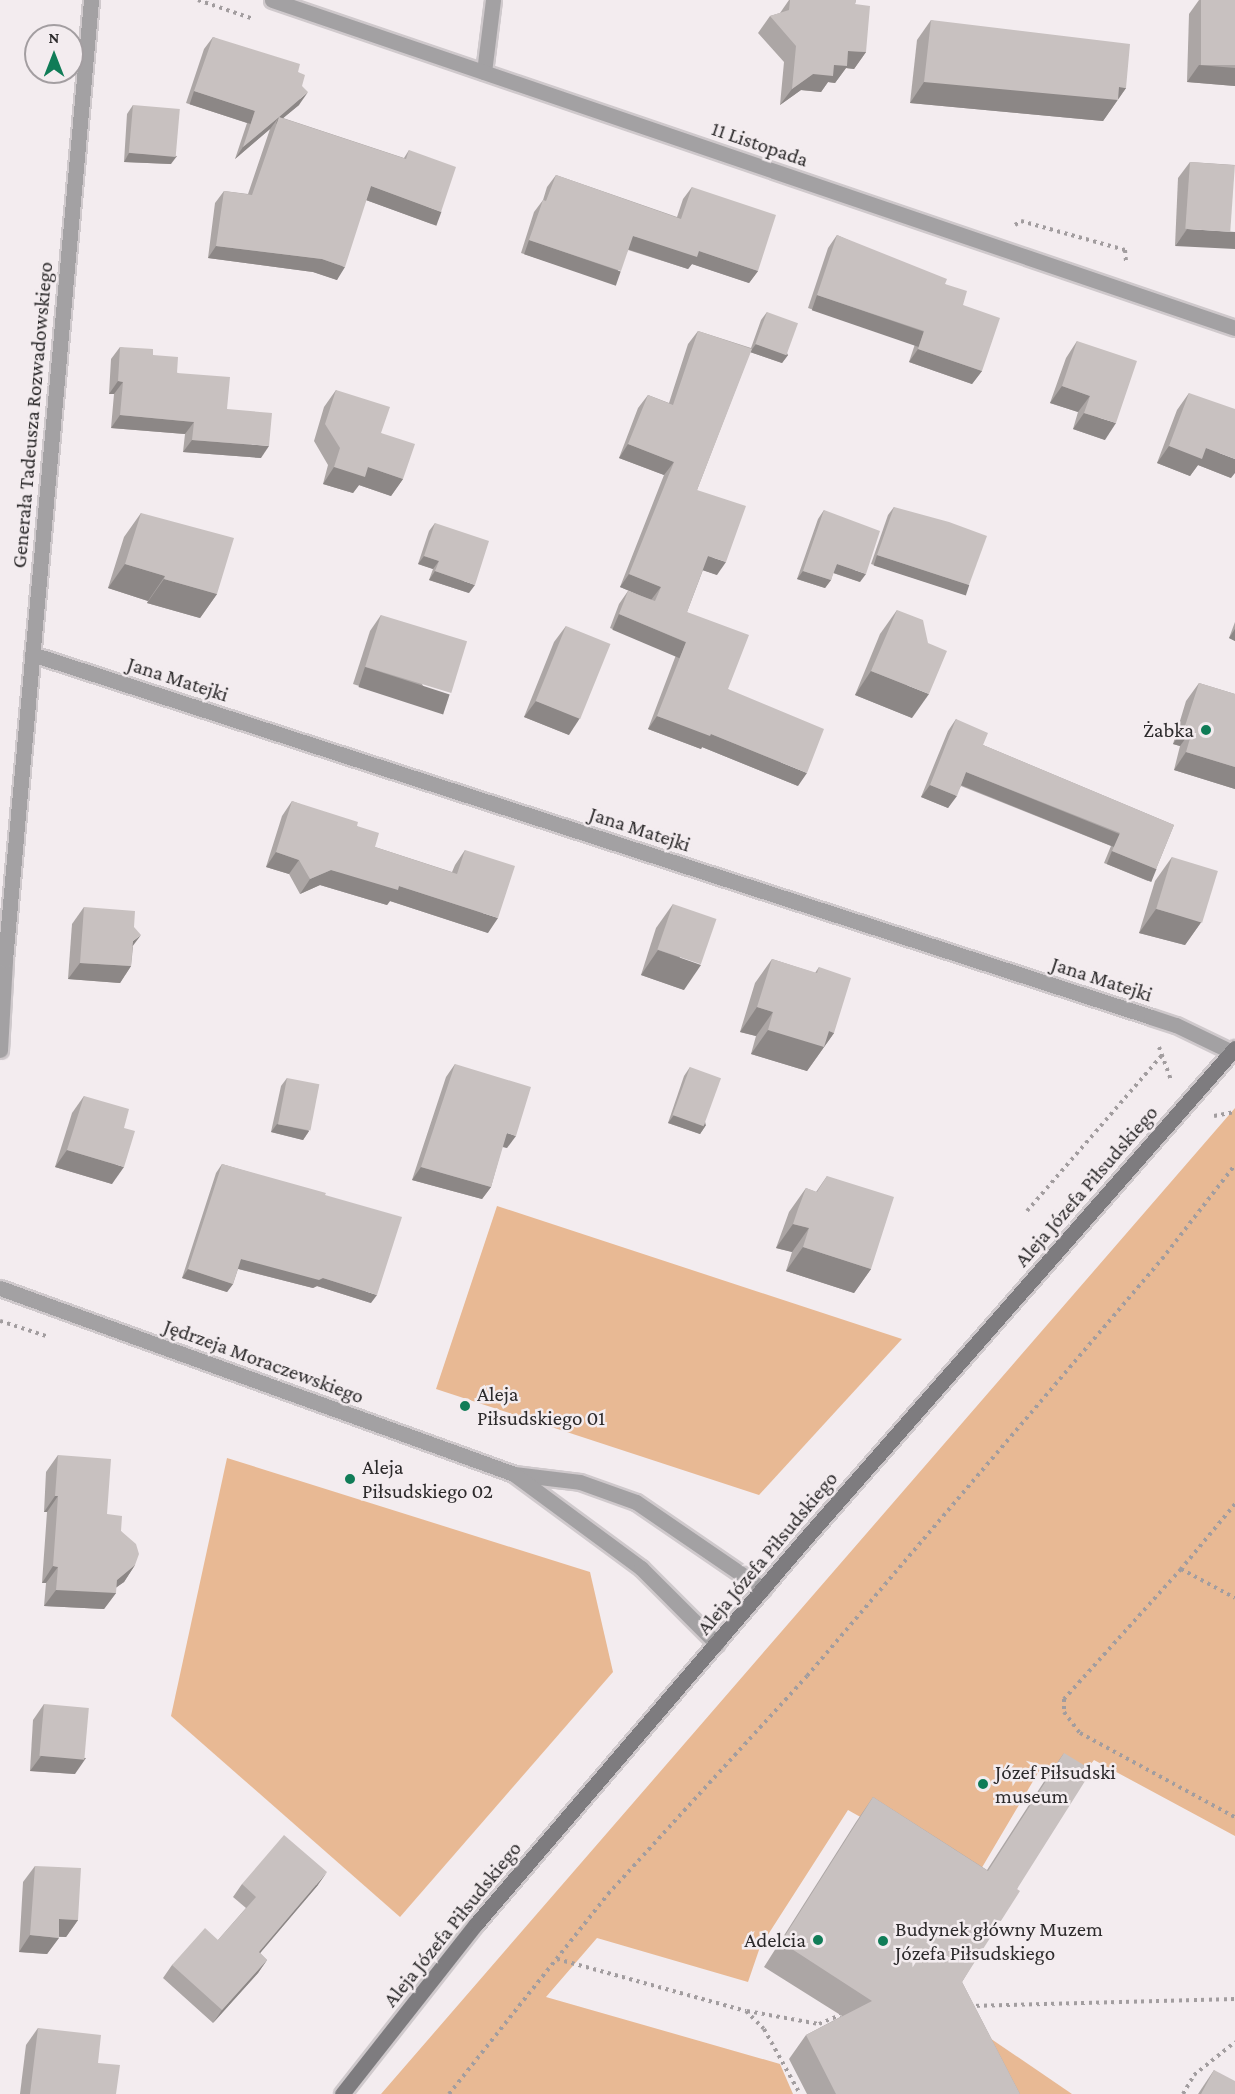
<!DOCTYPE html>
<meta charset="utf-8">
<style>
body{margin:0}
#map{position:relative;width:1235px;height:2094px;overflow:hidden;background:#f3ecef;font-family:"Crimson Pro",serif}
div>[style]{position:absolute}
[style*='--x']{left:calc(var(--x)*1px);top:calc(var(--y)*1px);width:calc(var(--w)*1px);rotate:calc(var(--a)*1deg)}
.green>*{inset:0;background:#e8b994}
.path>*{height:4px;margin-top:-2px;transform-origin:0;background:repeating-linear-gradient(90deg,#a29d9f 0 3px,transparent 0 7.5px)}
.roads{filter:drop-shadow(2px 0 #cfc9cc) drop-shadow(-2px 0 #cfc9cc) drop-shadow(0 2px #cfc9cc) drop-shadow(0 -2px #cfc9cc)}
.service>*{height:15px;margin:-7.5px;padding:0 7.5px;transform-origin:7.5px;border-radius:7.5px;background:#a3a1a3}
.minor>*{height:15px;margin:-7.5px;padding:0 7.5px;transform-origin:7.5px;border-radius:7.5px;background:#a3a1a3}
.tertiary>*{height:15px;margin:-7.5px;padding:0 7.5px;transform-origin:7.5px;border-radius:7.5px;background:#a3a1a3}
.secondary>*{height:15px;margin:-7.5px;padding:0 7.5px;transform-origin:7.5px;border-radius:7.5px;background:#7e7c7f}
.wall>*{inset:0;background:#aca6a5}
.shaded-wall>*{inset:0;background:#8c8786;transform-origin:0 0}
.building>*{inset:0;background:#c8c1c0;transform-origin:0 0}
.dots>*{width:16px;height:16px;translate:-50% -50%;box-sizing:border-box;border:3px solid #f3ecef;border-radius:50%}
span{translate:-50% -50%;white-space:nowrap;text-align:center;line-height:1.15;-webkit-text-stroke:5px #f3ecef;paint-order:stroke}
.street-label{font-size:21px;color:#2c2a2b}
.poi-label{font-size:21px;color:#2c2a2b}
.right{translate:-100% -50%;text-align:right}
.left{translate:0 -50%;text-align:left}
.north{position:absolute;left:24px;top:24px;width:60px;height:60px;box-sizing:border-box;background:#f3ecef;border:2px solid #a39ea1;border-radius:50%;rotate:0deg;font-size:16px;font-weight:700;line-height:24px;text-align:center;color:#2c2a2b}
.north::after{content:'';display:block;margin:auto;width:21px;height:27px;background:#107c57;clip-path:polygon(50% 0,100% 100%,50% 72%,0 100%)}
</style>
<div id="map">
<div class="green">
<div style="clip-path:polygon(1235px 1108px,1235px 1836px,1094px 1760px,1075px 1784px,1042px 1766px,974px 1881px,848px 1810px,760px 1947px,748px 1982px,597px 1938px,546px 1997px,780px 2064px,793px 2094px,381px 2094px)"></div>
<div style="clip-path:polygon(497px 1206px,902px 1339px,759px 1495px,436px 1389px)"></div>
<div style="clip-path:polygon(227px 1458px,590px 1572px,613px 1672px,400px 1917px,171px 1716px)"></div>
<div style="clip-path:polygon(978px 2030px,1072px 2094px,990px 2094px)"></div>
</div>
<div class="path">
<div style="--x:198;--y:0;--w:56;--a:18.8"></div>
<div style="--x:1015;--y:225;--w:7;--a:-34"></div>
<div style="--x:1021;--y:221;--w:108;--a:15.6"></div>
<div style="--x:1125;--y:250;--w:12;--a:85"></div>
<div style="--x:1159;--y:1047;--w:37;--a:70"></div>
<div style="--x:1214;--y:1116;--w:21;--a:-11"></div>
<div style="--x:1027;--y:1211;--w:206;--a:-49.1"></div>
<div style="--x:0;--y:1321;--w:52;--a:18.1"></div>
<div style="--x:1235;--y:1504;--w:85;--a:129.7"></div>
<div style="--x:1181;--y:1569;--w:175;--a:132"></div>
<div style="--x:1064;--y:1699;--w:13;--a:90"></div>
<div style="--x:1064;--y:1712;--w:26;--a:53"></div>
<div style="--x:1080;--y:1733;--w:176;--a:28.5"></div>
<div style="--x:1181;--y:1569;--w:61;--a:28.2"></div>
<div style="--x:557;--y:1959;--w:196;--a:15.4"></div>
<div style="--x:746;--y:2011;--w:25;--a:45"></div>
<div style="--x:764;--y:2029;--w:74;--a:61"></div>
<div style="--x:969;--y:2006;--w:266;--a:-1.5"></div>
<div style="--x:747;--y:2011;--w:73;--a:10.2"></div>
<div style="--x:819;--y:2024;--w:23;--a:-23"></div>
<div style="--x:449;--y:2094;--w:256;--a:-51.5"></div>
<div style="--x:608;--y:1894;--w:295;--a:-47.6"></div>
<div style="--x:807;--y:1676;--w:548;--a:-49.59"></div>
<div style="--x:1162;--y:1259;--w:119;--a:-52.2"></div>
<div style="--x:1183;--y:2094;--w:22;--a:-60"></div>
<div style="--x:1194;--y:2075;--w:53;--a:-38.8"></div>
</div>
<div class="roads">
<div class="service">
<div style="--x:484;--y:72;--w:73;--a:-82.9"></div>
</div>
<div class="minor">
<div style="--x:272;--y:0;--w:1017;--a:18.81"></div>
<div style="--x:32;--y:654;--w:1176;--a:17.97"></div>
<div style="--x:1151;--y:1017;--w:26;--a:18"></div>
<div style="--x:1176;--y:1025;--w:62;--a:25.7"></div>
<div style="--x:0;--y:1050;--w:90;--a:-86.8"></div>
<div style="--x:5;--y:960;--w:964;--a:-84.88"></div>
</div>
<div class="tertiary">
<div style="--x:0;--y:1288;--w:547;--a:19.89"></div>
<div style="--x:514;--y:1474;--w:66;--a:6.9"></div>
<div style="--x:580;--y:1482;--w:59;--a:19.7"></div>
<div style="--x:636;--y:1502;--w:154;--a:34.4"></div>
<div style="--x:515;--y:1475;--w:157;--a:36.4"></div>
<div style="--x:641;--y:1568;--w:107;--a:45"></div>
</div>
<div class="secondary">
<div style="--x:342;--y:2094;--w:216;--a:-51.8"></div>
<div style="--x:476;--y:1924;--w:506;--a:-49.48"></div>
<div style="--x:805;--y:1539;--w:653;--a:-48.79"></div>
</div>
</div>
<div class="wall">
<div style="clip-path:polygon(789px 0,856px 0,855px 4px,866px 52px,854px 69px,846px 68px,835px 83px,828px 82px,821px 92px,801px 90px,780px 105px,784px 62px,758px 33px,770px 16px,780px 13px)"></div>
<div style="clip-path:polygon(1199px 0,1235px 0,1235px 86px,1187px 82px,1189px 14px)"></div>
<div style="clip-path:polygon(931px 20px,1126px 88px,1103px 121px,910px 103px,917px 40px)"></div>
<div style="clip-path:polygon(213px 37px,298px 72px,302px 86px,299px 105px,283px 118px,404px 158px,409px 150px,432px 224px,366px 200px,337px 280px,313px 272px,208px 258px,215px 203px,224px 191px,248px 194px,270px 129px,235px 159px,247px 123px,186px 103px,204px 49px)"></div>
<div style="clip-path:polygon(133px 105px,171px 164px,124px 162px,127px 114px)"></div>
<div style="clip-path:polygon(1190px 162px,1235px 165px,1175px 246px,1178px 178px)"></div>
<div style="clip-path:polygon(556px 175px,677px 217px,683px 199px,692px 187px,758px 271px,749px 283px,692px 264px,688px 269px,628px 250px,612px 283px,521px 253px,534px 212px,543px 200px,547px 187px)"></div>
<div style="clip-path:polygon(837px 235px,945px 284px,963px 305px,982px 371px,972px 384px,909px 362px,915px 344px,808px 308px,828px 248px)"></div>
<div style="clip-path:polygon(767px 312px,788px 355px,782px 363px,750px 352px,697px 490px,717px 575px,703px 570px,687px 612px,728px 689px,798px 786px,702px 747px,701px 749px,648px 729px,676px 655px,610px 628px,619px 604px,628px 591px,642px 596px,620px 587px,664px 475px,619px 458px,638px 408px,648px 395px,669px 403px,688px 344px,698px 331px,751px 348px,761px 320px)"></div>
<div style="clip-path:polygon(1077px 341px,1105px 440px,1073px 429px,1078px 412px,1050px 403px,1066px 358px)"></div>
<div style="clip-path:polygon(120px 347px,153px 355px,227px 409px,261px 458px,183px 452px,185px 434px,111px 428px,114px 394px,109px 394px,111px 359px)"></div>
<div style="clip-path:polygon(336px 390px,381px 433px,403px 479px,391px 496px,359px 485px,353px 493px,323px 484px,328px 465px,314px 441px,324px 407px)"></div>
<div style="clip-path:polygon(1189px 393px,1231px 478px,1198px 465px,1190px 476px,1157px 463px,1177px 410px)"></div>
<div style="clip-path:polygon(894px 507px,969px 585px,963px 594px,871px 564px,888px 515px)"></div>
<div style="clip-path:polygon(824px 510px,860px 582px,833px 573px,831px 580px,825px 588px,797px 579px,818px 519px)"></div>
<div style="clip-path:polygon(141px 513px,217px 594px,200px 618px,147px 603px,148px 601px,108px 588px,124px 537px)"></div>
<div style="clip-path:polygon(435px 523px,469px 593px,429px 580px,433px 569px,418px 564px,429px 531px)"></div>
<div style="clip-path:polygon(897px 610px,912px 718px,855px 695px,880px 634px)"></div>
<div style="clip-path:polygon(381px 615px,438px 711px,353px 684px,370px 631px)"></div>
<div style="clip-path:polygon(1235px 622px,1235px 641px,1229px 638px)"></div>
<div style="clip-path:polygon(566px 626px,569px 735px,524px 717px,554px 642px)"></div>
<div style="clip-path:polygon(1199px 683px,1235px 694px,1235px 789px,1174px 770px,1180px 746px,1173px 744px,1186px 701px)"></div>
<div style="clip-path:polygon(956px 719px,983px 745px,1174px 825px,1156px 869px,1148px 881px,1104px 863px,1111px 846px,961px 786px,948px 808px,921px 797px,948px 731px)"></div>
<div style="clip-path:polygon(292px 801px,357px 826px,375px 847px,452px 872px,455px 865px,465px 850px,488px 933px,390px 901px,387px 905px,320px 885px,300px 894px,289px 874px,266px 867px,282px 816px)"></div>
<div style="clip-path:polygon(1172px 857px,1202px 921px,1185px 945px,1139px 933px,1155px 881px)"></div>
<div style="clip-path:polygon(673px 904px,684px 990px,641px 975px,656px 928px)"></div>
<div style="clip-path:polygon(84px 907px,133px 947px,131px 966px,120px 983px,68px 979px,72px 924px)"></div>
<div style="clip-path:polygon(772px 959px,815px 973px,819px 967px,834px 1033px,807px 1071px,751px 1054px,756px 1036px,740px 1032px,755px 983px)"></div>
<div style="clip-path:polygon(455px 1064px,507px 1148px,502px 1147px,491px 1187px,482px 1199px,412px 1180px,446px 1077px)"></div>
<div style="clip-path:polygon(690px 1067px,706px 1125px,700px 1134px,668px 1123px,684px 1076px)"></div>
<div style="clip-path:polygon(287px 1078px,309px 1131px,303px 1140px,271px 1132px,281px 1086px)"></div>
<div style="clip-path:polygon(84px 1096px,124px 1128px,112px 1184px,55px 1167px,72px 1113px)"></div>
<div style="clip-path:polygon(222px 1164px,325px 1195px,371px 1303px,317px 1286px,313px 1288px,238px 1269px,233px 1284px,227px 1292px,182px 1278px,216px 1173px)"></div>
<div style="clip-path:polygon(827px 1176px,871px 1269px,854px 1293px,786px 1271px,792px 1252px,776px 1248px,789px 1212px,806px 1188px,816px 1192px)"></div>
<div style="clip-path:polygon(58px 1455px,121px 1531px,135px 1565px,124px 1582px,116px 1587px,116px 1593px,104px 1609px,44px 1606px,46px 1583px,42px 1583px,47px 1512px,44px 1512px,46px 1472px)"></div>
<div style="clip-path:polygon(44px 1704px,75px 1774px,30px 1771px,33px 1720px)"></div>
<div style="clip-path:polygon(1064px 1753px,1017px 1889px,962px 1982px,1020px 2094px,807px 2094px,789px 2059px,806px 2035px,842px 2016px,764px 1967px,856px 1822px,873px 1797px,987px 1870px,1047px 1777px)"></div>
<div style="clip-path:polygon(35px 1866px,78px 1920px,66px 1937px,59px 1937px,47px 1954px,19px 1952px,23px 1882px)"></div>
<div style="clip-path:polygon(242px 1884px,318px 1885px,260px 1953px,267px 1960px,258px 1973px,213px 2023px,163px 1978px,172px 1965px,218px 1940px,246px 1908px,233px 1897px)"></div>
<div style="clip-path:polygon(38px 2028px,98px 2063px,116px 2094px,20px 2094px,26px 2045px)"></div>
<div style="clip-path:polygon(1214px 2070px,1235px 2094px,1198px 2094px)"></div>
</div>
<div class="shaded-wall">
<div style="clip-path:polygon(848px 51px,866px 52px,854px 69px,846px 68px,835px 83px,828px 82px,821px 92px,801px 90px,780px 105px,792px 89px,813px 74px,834px 65px)"></div>
<div style="clip-path:polygon(1199px 65px,1235px 68px,1235px 86px,1187px 82px)"></div>
<div style="clip-path:polygon(924px 82px,1119px 87px,1126px 88px,1103px 121px,910px 103px)"></div>
<div style="left:194px;top:91px;width:64px;height:14px;rotate:18deg"></div>
<div style="clip-path:polygon(308px 92px,299px 105px,276px 124px,278px 118px)"></div>
<div style="clip-path:polygon(279px 117px,270px 129px,235px 159px,243px 147px)"></div>
<div style="clip-path:polygon(129px 153px,177px 156px,171px 164px,124px 162px)"></div>
<div style="left:371px;top:186px;width:75px;height:15px;rotate:20deg"></div>
<div style="clip-path:polygon(1187px 229px,1235px 232px,1235px 249px,1175px 246px)"></div>
<div style="clip-path:polygon(633px 236px,699px 251px,758px 271px,749px 283px,692px 264px,688px 269px,624px 248px)"></div>
<div style="left:529px;top:240px;width:97px;height:15px;rotate:19deg"></div>
<div style="clip-path:polygon(216px 246px,322px 259px,345px 267px,337px 280px,313px 272px,208px 258px)"></div>
<div style="left:817px;top:295px;width:113px;height:16px;rotate:19deg"></div>
<div style="clip-path:polygon(756px 344px,788px 355px,782px 363px,750px 352px)"></div>
<div style="clip-path:polygon(918px 349px,982px 371px,972px 384px,909px 362px)"></div>
<div style="clip-path:polygon(118px 381px,123px 382px,114px 394px,109px 394px)"></div>
<div style="clip-path:polygon(1062px 386px,1090px 396px,1078px 412px,1050px 403px)"></div>
<div style="clip-path:polygon(1084px 413px,1116px 423px,1105px 440px,1073px 429px)"></div>
<div style="clip-path:polygon(120px 415px,194px 422px,185px 434px,111px 428px)"></div>
<div style="clip-path:polygon(192px 440px,269px 446px,261px 458px,183px 452px)"></div>
<div style="clip-path:polygon(628px 444px,674px 462px,664px 475px,619px 458px)"></div>
<div style="clip-path:polygon(1169px 446px,1206px 448px,1235px 459px,1235px 473px,1231px 478px,1198px 465px,1190px 476px,1157px 463px)"></div>
<div style="clip-path:polygon(334px 467px,368px 467px,403px 479px,391px 496px,359px 485px,353px 493px,323px 484px)"></div>
<div style="left:877px;top:555px;width:97px;height:11px;rotate:18deg"></div>
<div style="clip-path:polygon(424px 556px,439px 561px,433px 569px,418px 564px)"></div>
<div style="clip-path:polygon(708px 556px,726px 562px,717px 575px,699px 569px)"></div>
<div style="clip-path:polygon(125px 564px,165px 576px,148px 601px,108px 588px)"></div>
<div style="clip-path:polygon(837px 564px,866px 574px,860px 582px,831px 572px)"></div>
<div style="clip-path:polygon(435px 571px,475px 585px,469px 593px,429px 580px)"></div>
<div style="clip-path:polygon(803px 571px,831px 580px,825px 588px,797px 579px)"></div>
<div style="clip-path:polygon(629px 574px,661px 587px,651px 600px,620px 587px)"></div>
<div style="clip-path:polygon(164px 579px,217px 594px,200px 618px,147px 603px)"></div>
<div style="left:619px;top:614px;width:73px;height:17px;rotate:23deg"></div>
<div style="clip-path:polygon(1235px 629px,1235px 641px,1229px 638px)"></div>
<div style="left:365px;top:667px;width:89px;height:21px;rotate:18deg"></div>
<div style="clip-path:polygon(871px 671px,929px 694px,912px 718px,855px 695px)"></div>
<div style="clip-path:polygon(536px 701px,580px 718px,569px 735px,524px 717px)"></div>
<div style="clip-path:polygon(657px 716px,711px 734px,807px 773px,798px 786px,702px 747px,701px 749px,648px 729px)"></div>
<div style="clip-path:polygon(1185px 726px,1193px 728px,1180px 746px,1173px 744px)"></div>
<div style="clip-path:polygon(1186px 752px,1235px 767px,1235px 789px,1174px 770px)"></div>
<div style="left:966px;top:772px;width:166px;height:14px;rotate:22deg"></div>
<div style="clip-path:polygon(930px 785px,957px 796px,948px 808px,921px 797px)"></div>
<div style="left:1112px;top:851px;width:48px;height:14px;rotate:22deg"></div>
<div style="clip-path:polygon(276px 852px,299px 860px,289px 874px,266px 867px)"></div>
<div style="clip-path:polygon(331px 870px,399px 886px,498px 918px,488px 933px,390px 901px,387px 905px,320px 885px,300px 894px,310px 879px)"></div>
<div style="clip-path:polygon(1156px 909px,1202px 921px,1185px 945px,1139px 933px)"></div>
<div style="clip-path:polygon(141px 935px,129px 951px,133px 941px)"></div>
<div style="clip-path:polygon(658px 950px,701px 965px,684px 990px,641px 975px)"></div>
<div style="clip-path:polygon(80px 963px,131px 966px,120px 983px,68px 979px)"></div>
<div style="clip-path:polygon(757px 1007px,773px 1012px,756px 1036px,740px 1032px)"></div>
<div style="clip-path:polygon(768px 1030px,829px 1031px,834px 1033px,807px 1071px,751px 1054px)"></div>
<div style="clip-path:polygon(674px 1115px,706px 1125px,700px 1134px,668px 1123px)"></div>
<div style="clip-path:polygon(277px 1124px,309px 1131px,303px 1140px,271px 1132px)"></div>
<div style="clip-path:polygon(507px 1133px,516px 1136px,507px 1148px,498px 1145px)"></div>
<div style="clip-path:polygon(67px 1150px,124px 1167px,112px 1184px,55px 1167px)"></div>
<div style="clip-path:polygon(421px 1167px,491px 1187px,482px 1199px,412px 1180px)"></div>
<div style="clip-path:polygon(793px 1224px,809px 1228px,792px 1252px,776px 1248px)"></div>
<div style="clip-path:polygon(803px 1247px,871px 1269px,854px 1293px,786px 1271px)"></div>
<div style="clip-path:polygon(241px 1259px,323px 1278px,377px 1295px,371px 1303px,317px 1286px,313px 1288px,235px 1268px)"></div>
<div style="clip-path:polygon(188px 1269px,233px 1284px,227px 1292px,182px 1278px)"></div>
<div style="clip-path:polygon(55px 1496px,58px 1496px,47px 1512px,44px 1512px)"></div>
<div style="clip-path:polygon(135px 1565px,124px 1582px,110px 1592px,116px 1593px,104px 1609px,44px 1606px,56px 1590px,117px 1580px)"></div>
<div style="clip-path:polygon(53px 1566px,58px 1567px,46px 1583px,42px 1583px)"></div>
<div style="clip-path:polygon(41px 1756px,86px 1758px,75px 1774px,30px 1771px)"></div>
<div style="clip-path:polygon(327px 1872px,318px 1885px,250px 1965px,259px 1952px)"></div>
<div style="clip-path:polygon(59px 1919px,78px 1920px,66px 1937px,48px 1936px)"></div>
<div style="clip-path:polygon(30px 1935px,59px 1938px,47px 1954px,19px 1952px)"></div>
<div style="clip-path:polygon(267px 1960px,258px 1973px,213px 2023px,222px 2010px)"></div>
</div>
<div class="building">
<div style="clip-path:polygon(790px 0,856px 0,855px 4px,870px 6px,866px 52px,848px 51px,847px 66px,834px 65px,833px 76px,813px 74px,792px 89px,796px 46px,770px 16px,789px 10px)"></div>
<div style="left:1201px;top:0;width:34px;height:65px"></div>
<div style="clip-path:polygon(931px 20px,1130px 44px,1126px 88px,1119px 87px,1118px 100px,924px 82px)"></div>
<div style="clip-path:polygon(213px 37px,300px 64px,298px 72px,305px 75px,302px 86px,308px 92px,279px 117px,406px 159px,409px 150px,456px 167px,441px 212px,371px 186px,345px 267px,322px 259px,216px 246px,224px 191px,252px 195px,279px 117px,243px 147px,255px 111px,194px 91px)"></div>
<div style="left:133px;top:105px;width:47px;height:48px;rotate:5deg"></div>
<div style="left:1190px;top:162px;width:45px;height:67px;rotate:4deg"></div>
<div style="clip-path:polygon(556px 175px,681px 219px,692px 187px,776px 215px,758px 271px,699px 251px,697px 257px,633px 236px,621px 271px,529px 240px,543px 200px,546px 201px)"></div>
<div style="clip-path:polygon(837px 235px,947px 279px,945px 284px,967px 291px,963px 305px,1000px 318px,982px 371px,918px 349px,924px 331px,817px 295px)"></div>
<div style="left:767px;top:312px;width:33px;height:34px;rotate:20deg"></div>
<div style="clip-path:polygon(698px 331px,752px 349px,697px 490px,746px 506px,726px 562px,708px 556px,687px 612px,749px 635px,728px 689px,824px 729px,807px 773px,711px 734px,710px 736px,657px 716px,686px 642px,619px 614px,628px 591px,655px 601px,661px 587px,629px 574px,674px 462px,628px 444px,648px 395px,673px 405px)"></div>
<div style="clip-path:polygon(1077px 341px,1137px 361px,1116px 423px,1084px 413px,1090px 396px,1062px 386px)"></div>
<div style="clip-path:polygon(120px 347px,153px 349px,153px 355px,178px 357px,177px 373px,230px 377px,227px 409px,272px 413px,269px 446px,192px 440px,194px 422px,120px 415px,123px 382px,118px 381px)"></div>
<div style="clip-path:polygon(336px 390px,390px 407px,381px 433px,415px 444px,403px 479px,368px 467px,365px 477px,334px 467px,340px 448px,325px 424px)"></div>
<div style="clip-path:polygon(1189px 393px,1235px 409px,1235px 459px,1206px 448px,1202px 459px,1169px 446px)"></div>
<div style="clip-path:polygon(894px 507px,949px 522px,987px 536px,969px 585px,877px 555px)"></div>
<div style="clip-path:polygon(824px 510px,880px 531px,866px 574px,837px 564px,831px 580px,803px 571px)"></div>
<div style="clip-path:polygon(141px 513px,234px 538px,217px 594px,164px 579px,165px 576px,125px 564px)"></div>
<div style="clip-path:polygon(435px 523px,489px 541px,475px 585px,435px 571px,439px 561px,424px 556px)"></div>
<div style="clip-path:polygon(897px 610px,923px 620px,928px 643px,947px 651px,929px 694px,871px 671px)"></div>
<div style="left:381px;top:615px;width:90px;height:54px;rotate:17deg"></div>
<div style="left:566px;top:626px;width:48px;height:81px;rotate:22deg"></div>
<div style="clip-path:polygon(1199px 683px,1235px 694px,1235px 767px,1186px 752px,1193px 728px,1185px 726px)"></div>
<div style="clip-path:polygon(956px 719px,988px 733px,983px 745px,1174px 825px,1156px 869px,1112px 851px,1120px 833px,966px 772px,957px 796px,930px 785px)"></div>
<div style="clip-path:polygon(292px 801px,358px 822px,357px 826px,379px 833px,375px 847px,457px 874px,465px 850px,515px 866px,498px 918px,399px 886px,398px 890px,331px 870px,310px 879px,299px 860px,276px 852px)"></div>
<div style="left:1172px;top:857px;width:48px;height:54px;rotate:17deg"></div>
<div style="left:673px;top:904px;width:46px;height:48px;rotate:19deg"></div>
<div style="clip-path:polygon(84px 907px,135px 911px,134px 927px,141px 935px,133px 941px,131px 966px,80px 963px)"></div>
<div style="clip-path:polygon(772px 959px,817px 973px,819px 967px,851px 978px,834px 1033px,829px 1031px,824px 1047px,768px 1030px,773px 1012px,757px 1007px)"></div>
<div style="clip-path:polygon(455px 1064px,531px 1087px,516px 1136px,507px 1133px,491px 1187px,421px 1167px)"></div>
<div style="left:690px;top:1067px;width:33px;height:51px;rotate:20deg"></div>
<div style="left:287px;top:1078px;width:33px;height:47px;rotate:11deg"></div>
<div style="clip-path:polygon(84px 1096px,129px 1109px,124px 1128px,135px 1131px,124px 1167px,67px 1150px)"></div>
<div style="clip-path:polygon(222px 1164px,326px 1193px,325px 1195px,402px 1217px,377px 1295px,323px 1278px,319px 1280px,241px 1259px,233px 1284px,188px 1269px)"></div>
<div style="clip-path:polygon(827px 1176px,894px 1197px,871px 1269px,803px 1247px,809px 1228px,793px 1224px,798px 1209px,806px 1188px,817px 1192px)"></div>
<div style="clip-path:polygon(58px 1455px,111px 1459px,107px 1514px,122px 1516px,121px 1531px,136px 1544px,139px 1554px,135px 1565px,117px 1580px,116px 1593px,56px 1590px,58px 1567px,53px 1566px,58px 1496px,55px 1496px)"></div>
<div style="left:44px;top:1704px;width:45px;height:52px;rotate:5deg"></div>
<div style="clip-path:polygon(1064px 1753px,1092px 1770px,1017px 1889px,1020px 1891px,962px 1982px,1020px 2094px,836px 2094px,806px 2035px,872px 2001px,781px 1942px,873px 1797px,988px 1871px)"></div>
<div style="clip-path:polygon(284px 1835px,327px 1872px,259px 1952px,267px 1960px,222px 2010px,172px 1965px,205px 1928px,218px 1940px,256px 1897px,242px 1884px)"></div>
<div style="clip-path:polygon(35px 1866px,81px 1868px,78px 1920px,59px 1919px,59px 1938px,30px 1935px)"></div>
<div style="clip-path:polygon(38px 2028px,101px 2035px,98px 2063px,120px 2065px,116px 2094px,30px 2094px)"></div>
<div style="clip-path:polygon(1214px 2070px,1235px 2081px,1235px 2094px,1201px 2094px)"></div>
</div>
<div class="dots">
<div style="left:1206px;top:730px;background:#107c57"></div>
<div style="left:465px;top:1406px;background:#107c57"></div>
<div style="left:350px;top:1479px;background:#107c57"></div>
<div style="left:983px;top:1784px;background:#107c57"></div>
<div style="left:818px;top:1940px;background:#107c57"></div>
<div style="left:883px;top:1941px;background:#107c57"></div>
</div>
<div class="street-label">
<span style="left:760px;top:144px;rotate:19deg">11 Listopada</span>
<span style="left:32px;top:415px;rotate:-85deg">Generała Tadeusza Rozwadowskiego</span>
<span style="left:178px;top:679px;rotate:18deg">Jana Matejki</span>
<span style="left:640px;top:829px;rotate:18deg">Jana Matejki</span>
<span style="left:1102px;top:979px;rotate:18deg">Jana Matejki</span>
<span style="left:1086px;top:1186px;rotate:-49deg">Aleja Józefa Piłsudskiego</span>
<span style="left:264px;top:1361px;rotate:20deg">Jędrzeja Moraczewskiego</span>
<span style="left:767px;top:1553px;rotate:-50deg">Aleja Józefa Piłsudskiego</span>
<span style="left:452px;top:1924px;rotate:-51deg">Aleja Józefa Piłsudskiego</span>
</div>
<div class="poi-label">
<span class="right" style="left:1194px;top:730px">Żabka</span>
<span class="left" style="left:477px;top:1406px">Aleja<br>Piłsudskiego 01</span>
<span class="left" style="left:362px;top:1479px">Aleja<br>Piłsudskiego 02</span>
<span class="left" style="left:995px;top:1784px">Józef Piłsudski<br>museum</span>
<span class="left" style="left:895px;top:1941px">Budynek główny Muzem<br>Józefa Piłsudskiego</span>
<span class="right" style="left:806px;top:1940px">Adelcia</span>
</div>
<div class="north">N</div>
</div>
